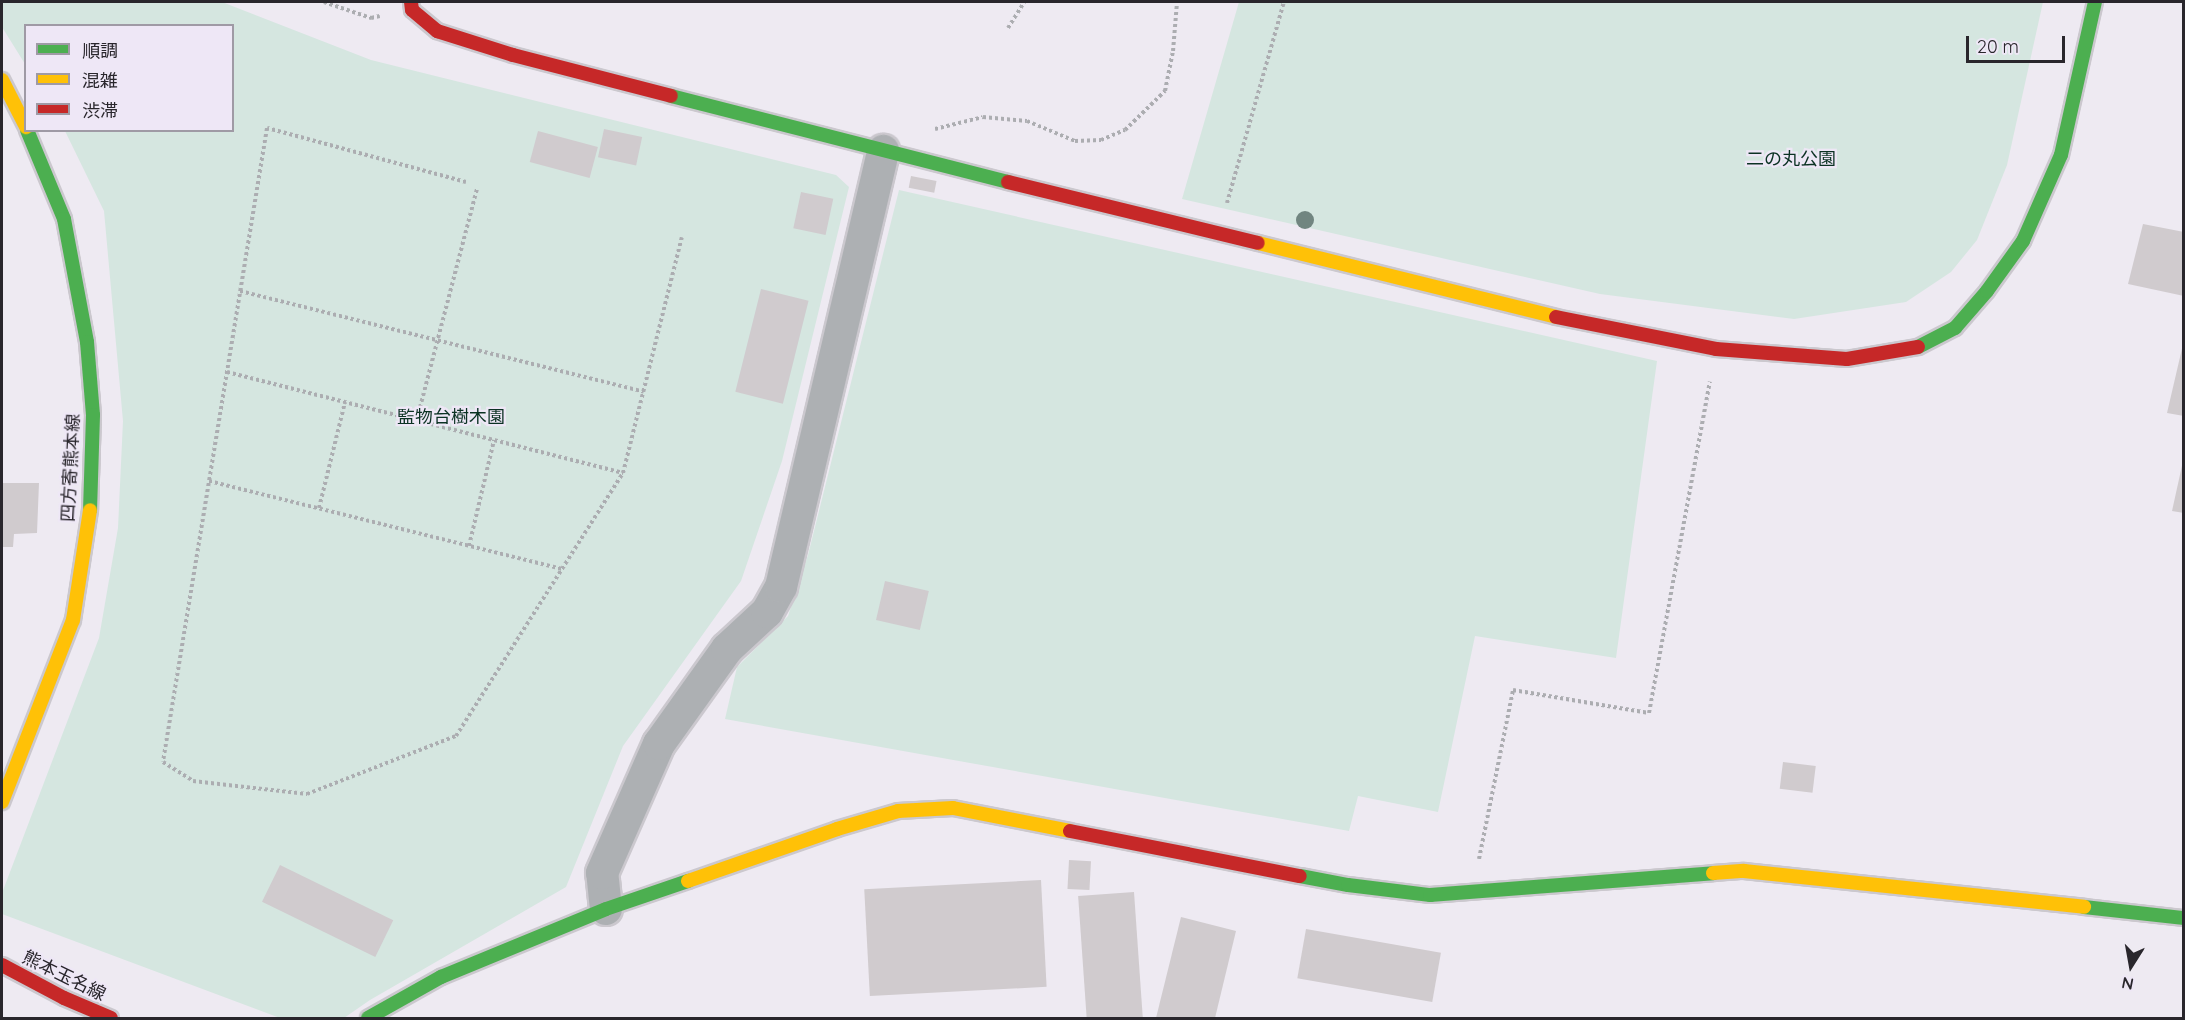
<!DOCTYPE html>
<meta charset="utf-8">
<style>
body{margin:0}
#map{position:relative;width:2185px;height:1020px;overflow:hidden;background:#eeeaf2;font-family:Quicksand,"Noto Sans JP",sans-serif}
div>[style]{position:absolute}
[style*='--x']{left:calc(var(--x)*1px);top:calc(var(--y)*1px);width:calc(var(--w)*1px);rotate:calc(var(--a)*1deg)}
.green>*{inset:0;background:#d5e6e0}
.building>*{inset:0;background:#d0cbce;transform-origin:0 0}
.path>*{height:4px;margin-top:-2px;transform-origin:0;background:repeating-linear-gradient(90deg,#acadb1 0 3px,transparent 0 6px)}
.roads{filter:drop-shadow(2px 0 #cbc8ce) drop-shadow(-2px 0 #cbc8ce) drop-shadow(0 2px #cbc8ce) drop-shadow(0 -2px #cbc8ce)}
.street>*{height:32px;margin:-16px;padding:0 16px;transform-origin:16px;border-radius:16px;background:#adb0b3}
.fast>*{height:14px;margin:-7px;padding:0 7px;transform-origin:7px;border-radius:7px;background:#4caf50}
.slow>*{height:14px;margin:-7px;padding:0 7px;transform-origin:7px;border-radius:7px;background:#ffc107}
.jam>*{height:14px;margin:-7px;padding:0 7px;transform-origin:7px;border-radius:7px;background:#c62828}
.trees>*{width:18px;height:18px;margin:-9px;border-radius:50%;background:#718580}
span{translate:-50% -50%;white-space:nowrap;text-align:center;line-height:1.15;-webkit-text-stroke:4.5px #eee7f6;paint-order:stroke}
.park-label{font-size:18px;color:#0b3223}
.street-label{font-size:18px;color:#29262c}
.frame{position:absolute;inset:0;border:3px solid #29262c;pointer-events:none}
.legend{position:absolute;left:24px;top:24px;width:210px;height:108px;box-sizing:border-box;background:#eee7f6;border:2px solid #9f9aa5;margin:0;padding:8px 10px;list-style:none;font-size:18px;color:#29262c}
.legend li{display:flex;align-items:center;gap:12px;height:30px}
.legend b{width:30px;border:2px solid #9f9aa5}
.north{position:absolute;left:2101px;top:936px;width:60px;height:60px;-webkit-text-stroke:4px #eee7f6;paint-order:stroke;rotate:191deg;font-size:16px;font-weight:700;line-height:24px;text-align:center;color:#29262c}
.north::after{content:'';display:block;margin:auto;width:21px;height:27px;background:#29262c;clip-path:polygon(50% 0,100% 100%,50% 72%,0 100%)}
.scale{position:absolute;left:1966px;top:36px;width:99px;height:27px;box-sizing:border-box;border:3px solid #29262c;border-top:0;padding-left:8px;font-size:18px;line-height:21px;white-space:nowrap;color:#29262c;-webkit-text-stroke:4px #eee7f6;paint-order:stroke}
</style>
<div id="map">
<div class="green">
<div style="clip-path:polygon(2px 2px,222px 2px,371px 60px,836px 175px,849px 187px,782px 461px,741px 581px,623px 746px,566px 887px,370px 1000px,344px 1018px,280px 1018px,2px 914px,2px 893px,99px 638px,118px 528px,123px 421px,104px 211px,65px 131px,232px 130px,232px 26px,26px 26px,25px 64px,2px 27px)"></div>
<div style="clip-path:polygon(1239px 2px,2043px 2px,2007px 165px,1977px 240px,1951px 272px,1906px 302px,1794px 319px,1600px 294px,1182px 199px)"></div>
<div style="clip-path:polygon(899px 190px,1657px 361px,1616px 658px,1475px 636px,1438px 812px,1358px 796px,1349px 831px,725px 719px,737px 667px,788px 616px,808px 555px)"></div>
</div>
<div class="building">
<div style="left:604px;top:129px;width:39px;height:29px;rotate:12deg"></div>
<div style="left:538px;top:131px;width:62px;height:32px;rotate:15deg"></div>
<div style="left:911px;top:176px;width:26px;height:12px;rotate:11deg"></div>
<div style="left:801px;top:192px;width:33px;height:37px;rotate:12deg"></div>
<div style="clip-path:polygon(2143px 224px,2184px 232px,2184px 296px,2128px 284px)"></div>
<div style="left:761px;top:289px;width:49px;height:106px;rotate:14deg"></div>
<div style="clip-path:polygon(2184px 340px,2184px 416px,2167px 413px)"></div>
<div style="clip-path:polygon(2183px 461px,2184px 462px,2184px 513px,2172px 511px)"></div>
<div style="clip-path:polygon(2px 483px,39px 483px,37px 533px,14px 534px,13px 547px,3px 547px)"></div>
<div style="left:885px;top:581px;width:45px;height:40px;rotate:13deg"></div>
<div style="left:1783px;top:762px;width:33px;height:27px;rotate:7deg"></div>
<div style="left:1069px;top:860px;width:22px;height:29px;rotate:3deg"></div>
<div style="left:280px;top:865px;width:126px;height:41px;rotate:26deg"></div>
<div style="left:1041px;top:880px;width:107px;height:177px;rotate:87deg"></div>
<div style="left:1134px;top:892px;width:126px;height:56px;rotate:86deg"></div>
<div style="clip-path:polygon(1181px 917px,1236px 931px,1215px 1018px,1156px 1018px)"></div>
<div style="left:1306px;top:929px;width:137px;height:50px;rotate:10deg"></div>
</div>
<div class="path">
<div style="--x:324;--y:2;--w:50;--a:18.8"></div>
<div style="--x:371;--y:18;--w:9;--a:-13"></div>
<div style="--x:1008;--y:28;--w:31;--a:-58"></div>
<div style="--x:935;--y:129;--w:49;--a:-14"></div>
<div style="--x:983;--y:117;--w:44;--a:5.2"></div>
<div style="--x:1027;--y:121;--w:52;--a:22.6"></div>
<div style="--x:1075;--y:141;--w:26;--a:-2"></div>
<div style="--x:1101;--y:140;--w:26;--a:-23"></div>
<div style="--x:1125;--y:130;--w:56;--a:-44.3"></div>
<div style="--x:1165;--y:91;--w:41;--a:-78.7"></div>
<div style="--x:1173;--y:51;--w:49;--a:-85.3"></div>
<div style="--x:466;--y:182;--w:206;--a:-164.8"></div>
<div style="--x:267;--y:128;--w:642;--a:99.32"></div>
<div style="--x:163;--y:762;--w:36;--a:32"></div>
<div style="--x:193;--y:781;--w:115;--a:6.5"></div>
<div style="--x:307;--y:794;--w:160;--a:-21.3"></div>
<div style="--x:456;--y:736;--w:312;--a:-57.6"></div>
<div style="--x:623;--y:473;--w:243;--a:-76"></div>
<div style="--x:1227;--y:203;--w:209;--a:-74.2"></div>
<div style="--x:240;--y:291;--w:416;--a:14"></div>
<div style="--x:227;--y:372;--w:409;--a:14.3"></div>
<div style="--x:417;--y:419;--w:238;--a:-75.4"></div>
<div style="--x:209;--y:481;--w:364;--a:14"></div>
<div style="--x:319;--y:508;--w:109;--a:-76.2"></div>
<div style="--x:469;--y:546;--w:109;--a:-76.7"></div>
<div style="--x:1479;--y:859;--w:172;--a:-78.6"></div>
<div style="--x:1513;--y:690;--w:138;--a:9.6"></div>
<div style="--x:1649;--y:713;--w:337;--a:-79.6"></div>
</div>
<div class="roads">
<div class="street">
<div style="--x:606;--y:909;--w:36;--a:-96"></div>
<div style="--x:602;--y:873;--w:141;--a:-66.2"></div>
<div style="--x:659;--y:744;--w:117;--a:-54.4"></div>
<div style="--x:727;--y:649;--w:54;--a:-42.8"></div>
<div style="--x:767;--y:612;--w:29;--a:-61"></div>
<div style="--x:781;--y:587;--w:448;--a:-76.8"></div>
</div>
<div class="fast">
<div style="--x:671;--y:96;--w:348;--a:14.3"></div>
<div style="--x:27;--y:130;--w:96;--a:67.4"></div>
<div style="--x:64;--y:219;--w:125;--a:79.4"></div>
<div style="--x:87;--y:342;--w:73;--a:85.3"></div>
<div style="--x:93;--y:415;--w:95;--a:91.8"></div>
<div style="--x:1918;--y:347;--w:42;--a:-27.2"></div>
<div style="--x:1955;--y:328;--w:49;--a:-49.1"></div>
<div style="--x:1987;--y:291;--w:62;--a:-54.2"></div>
<div style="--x:2023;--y:241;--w:94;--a:-66.2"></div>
<div style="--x:2061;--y:155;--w:157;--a:-77.5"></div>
<div style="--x:1300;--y:876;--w:49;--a:10.6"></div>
<div style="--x:1348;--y:885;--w:83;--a:7"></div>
<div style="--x:1430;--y:895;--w:284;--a:-4.4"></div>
<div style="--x:2084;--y:907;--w:101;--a:6.3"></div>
<div style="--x:368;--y:1018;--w:84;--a:-29.3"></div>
<div style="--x:441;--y:977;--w:178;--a:-22.4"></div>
<div style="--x:606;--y:909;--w:87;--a:-18.9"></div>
</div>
<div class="slow">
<div style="--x:2;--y:80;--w:53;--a:62.9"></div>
<div style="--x:1258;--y:243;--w:307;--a:13.9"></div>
<div style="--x:2;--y:802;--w:195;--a:-68.7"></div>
<div style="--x:73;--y:620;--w:111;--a:-81.2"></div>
<div style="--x:1713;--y:873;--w:31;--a:-4"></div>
<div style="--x:1744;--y:871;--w:342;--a:6"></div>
<div style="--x:688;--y:881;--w:158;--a:-19.2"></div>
<div style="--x:837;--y:829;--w:64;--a:-16.4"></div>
<div style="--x:898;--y:811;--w:55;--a:-3.1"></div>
<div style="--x:953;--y:808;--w:119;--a:11.1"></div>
</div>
<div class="jam">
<div style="--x:411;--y:2;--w:8;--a:83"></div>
<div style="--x:412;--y:10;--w:33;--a:40"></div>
<div style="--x:437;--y:31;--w:80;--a:17.5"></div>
<div style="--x:513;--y:55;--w:163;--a:14.5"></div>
<div style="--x:1008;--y:182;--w:257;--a:13.7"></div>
<div style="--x:1556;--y:317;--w:163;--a:11.3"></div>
<div style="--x:1716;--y:349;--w:131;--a:4.4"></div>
<div style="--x:1847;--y:359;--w:72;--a:-9.6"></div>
<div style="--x:1070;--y:831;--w:234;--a:11.1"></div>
<div style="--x:2;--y:965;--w:70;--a:28"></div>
<div style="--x:64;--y:998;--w:51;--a:23.1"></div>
</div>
</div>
<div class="trees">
<div style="left:1305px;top:220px"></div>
</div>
<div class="park-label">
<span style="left:1791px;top:159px">二の丸公園</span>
<span style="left:451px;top:417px">監物台樹木園</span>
</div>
<div class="street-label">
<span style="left:71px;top:468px;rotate:-87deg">四方寄熊本線</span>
<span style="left:64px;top:976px;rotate:26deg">熊本玉名線</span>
</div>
<div class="frame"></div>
<ul class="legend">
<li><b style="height:8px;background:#4caf50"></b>順調</li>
<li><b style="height:8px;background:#ffc107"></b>混雑</li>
<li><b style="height:8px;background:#c62828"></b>渋滞</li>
</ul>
<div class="north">N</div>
<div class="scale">20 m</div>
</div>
